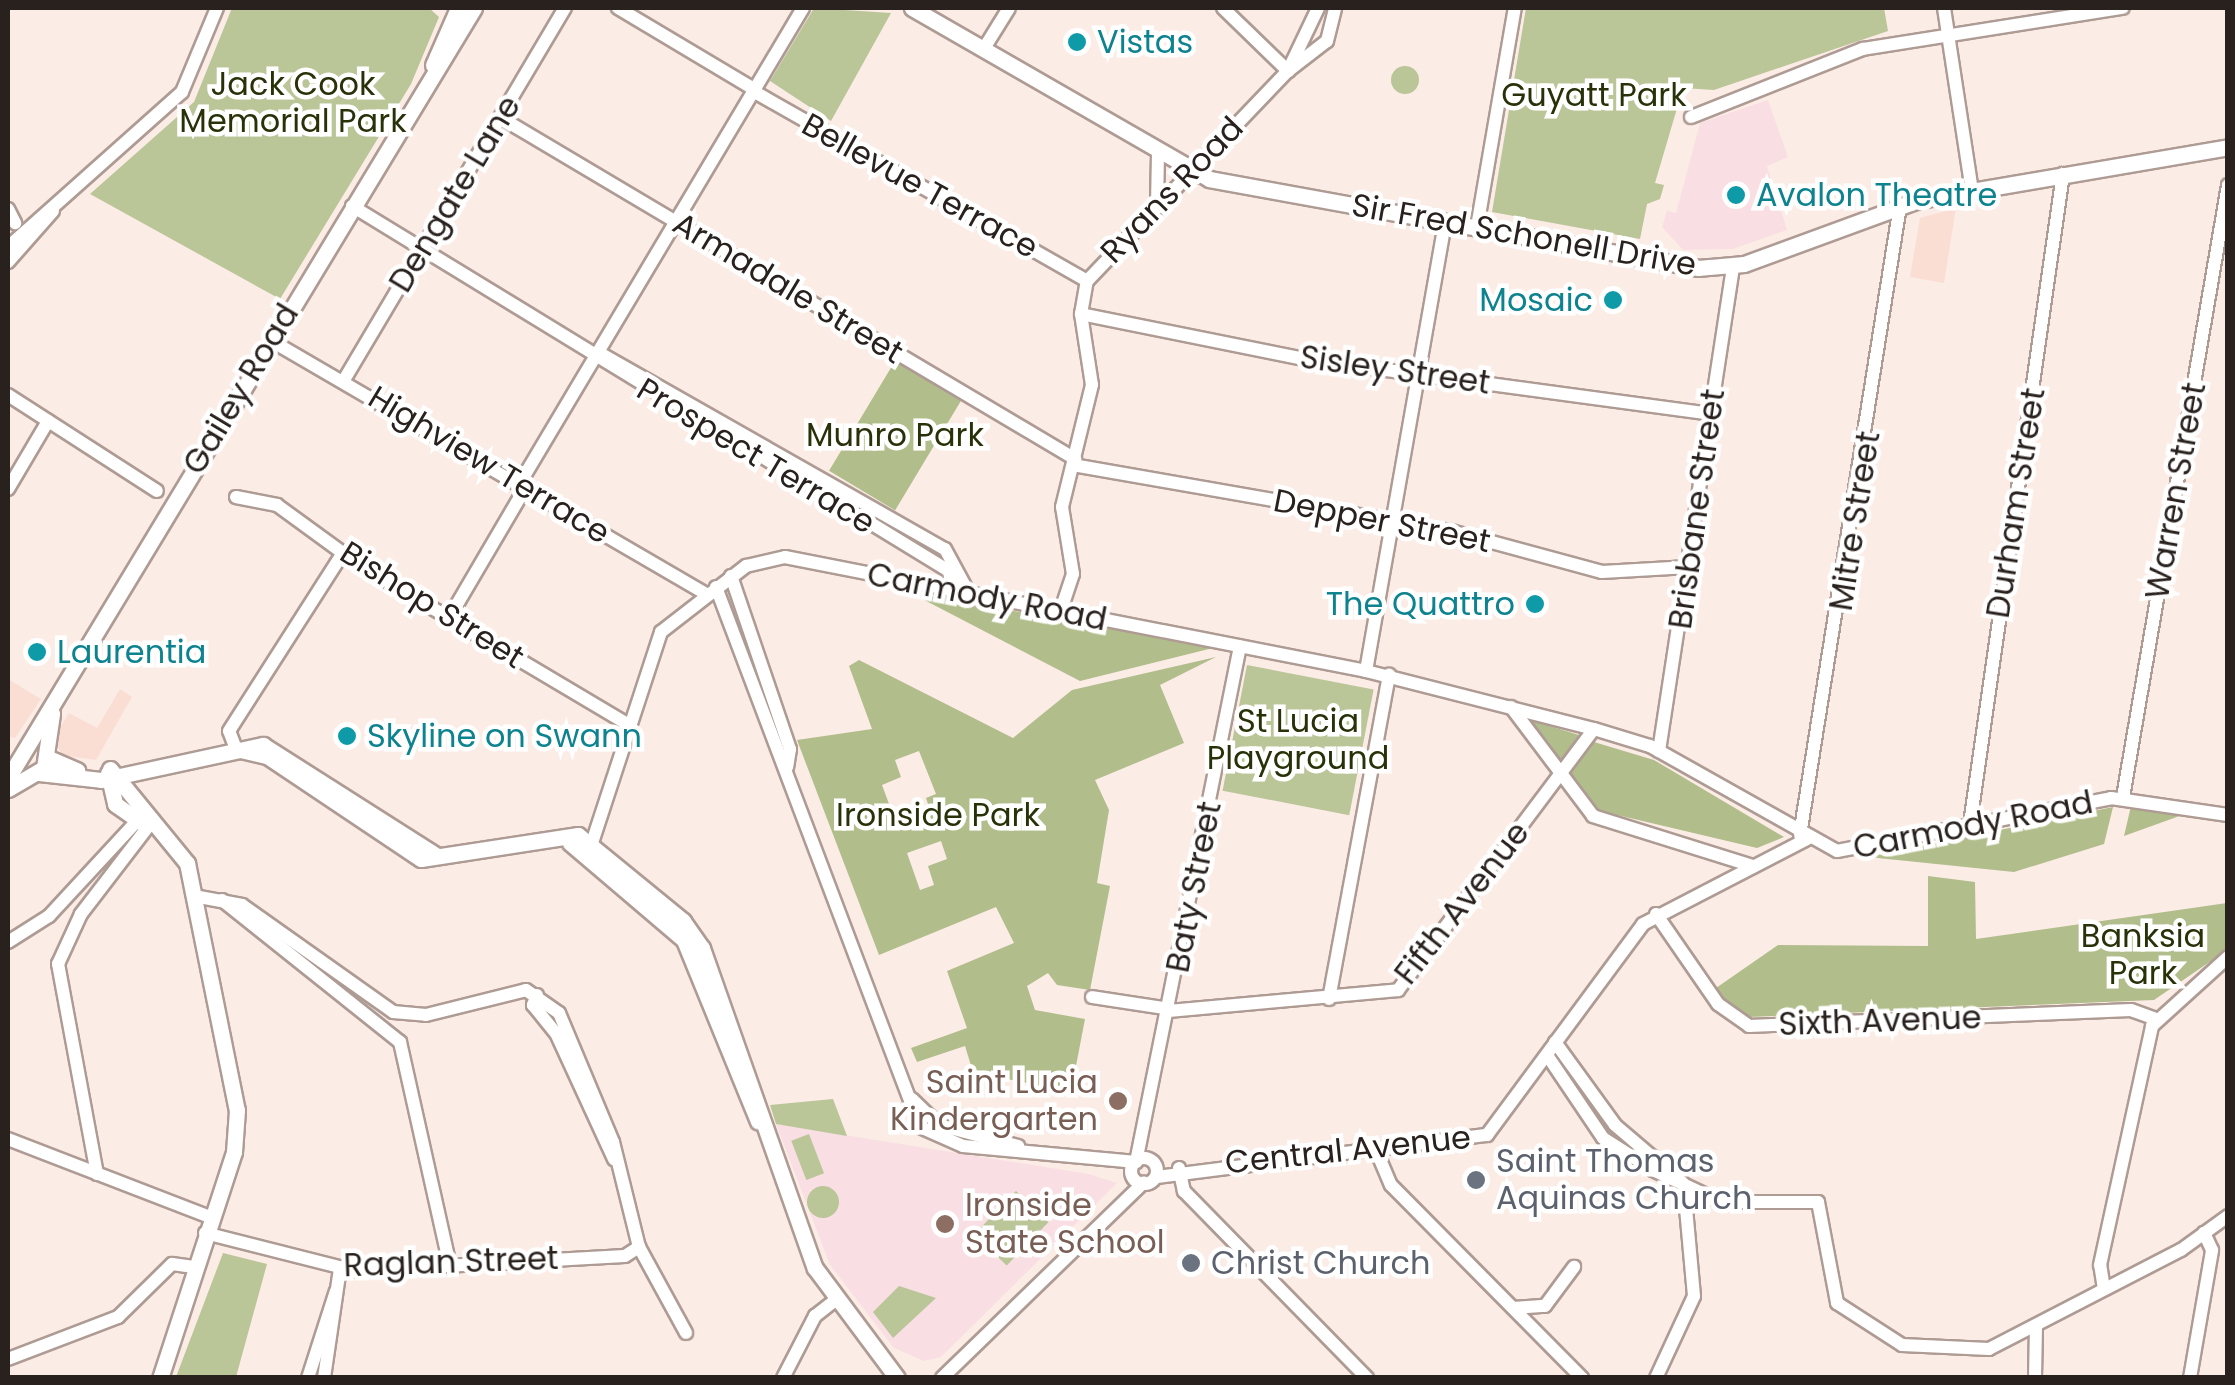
<!DOCTYPE html>
<style>
body{margin:0}
#map{position:relative;width:2235px;height:1385px;overflow:hidden;background:#fcece6;font-family:Poppins,sans-serif}
div>[style]{position:absolute}
[style*='--x']{left:calc(var(--x)*1px);top:calc(var(--y)*1px);width:calc(var(--w)*1px);rotate:calc(var(--a)*1deg)}
.built>*{inset:0;background:#faded3}
.education>*{inset:0;background:#f9dfe3}
.green>*{inset:0;background:#bac598;transform-origin:0 0}
.round{border-radius:50%}
.forest>*{inset:0;background:#b1bd8b;transform-origin:0 0}
.roads{filter:drop-shadow(2px 0 #ae9b94) drop-shadow(-2px 0 #ae9b94) drop-shadow(0 2px #ae9b94) drop-shadow(0 -2px #ae9b94)}
.minor>*{height:12px;margin:-6px;padding:0 6px;transform-origin:6px;border-radius:6px;background:#fff}
.minor>.ring{margin:-6px;padding:0;box-sizing:content-box;background:none;border:12px solid #fff;border-radius:50%}
.major>*{height:15px;margin:-7.5px;padding:0 7.5px;transform-origin:7.5px;border-radius:7.5px;background:#fff}
.dots>*{width:28px;height:28px;translate:-50% -50%;box-sizing:border-box;border:5px solid #fff;border-radius:50%}
span{translate:-50% -50%;white-space:nowrap;text-align:center;line-height:1.15;-webkit-text-stroke:9px #fff;paint-order:stroke}
.culture-label{font-size:32px;color:#0d838f}
.left{translate:0 -50%;text-align:left}
.right{translate:-100% -50%;text-align:right}
.park-label{font-size:32px;color:#293109}
.street-label{font-size:32px;color:#28211e}
.education-label{font-size:32px;color:#785e54}
.worship-label{font-size:32px;color:#5b616d}
.frame{position:absolute;inset:0;border:10px solid #28211e;pointer-events:none}
</style>
<div id="map">
<div class="built">
<div style="clip-path:polygon(1956px 208px,1944px 283px,1910px 277px,1920px 218px)"></div>
<div style="clip-path:polygon(8px 679px,41px 699px,15px 738px,8px 736px)"></div>
<div style="clip-path:polygon(120px 689px,132px 697px,96px 760px,61px 755px,55px 735px,69px 713px,97px 728px)"></div>
</div>
<div class="education">
<div style="clip-path:polygon(1768px 100px,1788px 157px,1767px 166px,1787px 230px,1733px 249px,1683px 250px,1662px 227px,1667px 211px,1676px 213px,1700px 123px)"></div>
<div style="clip-path:polygon(776px 1124px,1089px 1174px,1117px 1183px,941px 1357px,924px 1361px,894px 1348px,830px 1265px)"></div>
</div>
<div class="green">
<div style="clip-path:polygon(232px 8px,429px 8px,439px 17px,411px 84px,280px 299px,90px 194px,194px 102px)"></div>
<div style="clip-path:polygon(814px 8px,891px 13px,831px 121px,770px 81px)"></div>
<div style="clip-path:polygon(1526px 8px,1884px 8px,1888px 31px,1714px 90px,1683px 88px,1655px 183px,1664px 185px,1660px 199px,1647px 204px,1640px 239px,1492px 212px)"></div>
<div class="round" style="left:1391px;top:66px;width:28px;height:28px"></div>
<div style="left:1247px;top:665px;width:129px;height:128px;rotate:11deg"></div>
<div style="clip-path:polygon(833px 1099px,847px 1136px,776px 1124px,770px 1105px)"></div>
<div style="left:809px;top:1134px;width:42px;height:19px;rotate:69deg"></div>
<div class="round" style="left:807px;top:1186px;width:32px;height:32px"></div>
<div style="left:1016px;top:1191px;width:45px;height:60px;rotate:44deg"></div>
<div style="clip-path:polygon(223px 1253px,267px 1264px,236px 1377px,176px 1377px)"></div>
<div style="clip-path:polygon(899px 1286px,936px 1298px,893px 1338px,873px 1312px)"></div>
</div>
<div class="forest">
<div style="left:895px;top:361px;width:77px;height:128px;rotate:31deg"></div>
<div style="clip-path:polygon(907px 591px,1213px 648px,1080px 681px)"></div>
<div style="clip-path:polygon(evenodd,1216px 657px,1160px 685px,1184px 743px,1095px 780px,1109px 810px,1097px 883px,1110px 886px,1090px 990px,1057px 985px,1048px 973px,1027px 986px,1035px 1010px,1085px 1019px,1071px 1092px,973px 1072px,965px 1046px,917px 1062px,911px 1048px,967px 1028px,947px 971px,1014px 943px,996px 907px,879px 955px,797px 740px,872px 729px,849px 666px,859px 660px,1013px 738px,1072px 690px,1216px 657px,919px 751px,936px 794px,926px 798px,930px 810px,899px 831px,882px 785px,901px 777px,895px 760px,919px 751px,1216px 657px,941px 841px,947px 859px,928px 866px,934px 885px,920px 890px,907px 853px,941px 841px)"></div>
<div style="clip-path:polygon(1530px 720px,1579px 735px,1560px 763px,1521px 721px)"></div>
<div style="clip-path:polygon(1594px 742px,1654px 760px,1784px 837px,1757px 848px,1596px 810px,1569px 774px)"></div>
<div style="clip-path:polygon(2131px 806px,2185px 814px,2124px 836px)"></div>
<div style="clip-path:polygon(2113px 807px,2104px 844px,2014px 872px,1868px 857px)"></div>
<div style="clip-path:polygon(1928px 876px,1975px 882px,1976px 939px,2227px 903px,2227px 950px,2154px 1000px,1749px 1017px,1729px 1010px,1716px 988px,1778px 945px,1928px 946px)"></div>
</div>
<div class="roads">
<div class="minor">
<div style="--x:618;--y:8;--w:158;--a:30.8"></div>
<div style="--x:1223;--y:8;--w:91;--a:44.1"></div>
<div style="--x:1944;--y:8;--w:184;--a:81.3"></div>
<div style="--x:983;--y:50;--w:49;--a:-58.2"></div>
<div style="--x:1288;--y:71;--w:49;--a:-37.6"></div>
<div style="--x:1327;--y:41;--w:34;--a:-76"></div>
<div style="--x:753;--y:91;--w:384;--a:29.6"></div>
<div style="--x:1691;--y:117;--w:185;--a:-21.6"></div>
<div style="--x:1863;--y:49;--w:263;--a:-9"></div>
<div style="--x:501;--y:118;--w:668;--a:30.71"></div>
<div style="--x:1157;--y:205;--w:50;--a:-88.9"></div>
<div style="--x:352;--y:206;--w:700;--a:31.44"></div>
<div style="--x:949;--y:571;--w:24;--a:81"></div>
<div style="--x:8;--y:209;--w:16;--a:63"></div>
<div style="--x:1477;--y:227;--w:222;--a:-80.2"></div>
<div style="--x:8;--y:247;--w:233;--a:-41.7"></div>
<div style="--x:182;--y:92;--w:91;--a:-67.4"></div>
<div style="--x:8;--y:262;--w:68;--a:-48.6"></div>
<div style="--x:1081;--y:314;--w:228;--a:11.4"></div>
<div style="--x:1305;--y:359;--w:409;--a:7.7"></div>
<div style="--x:270;--y:340;--w:505;--a:30.22"></div>
<div style="--x:603;--y:355;--w:393;--a:29.6"></div>
<div style="--x:945;--y:549;--w:57;--a:61.6"></div>
<div style="--x:344;--y:380;--w:433;--a:-59.3"></div>
<div style="--x:8;--y:395;--w:177;--a:32.8"></div>
<div style="--x:1073;--y:465;--w:384;--a:9.9"></div>
<div style="--x:1451;--y:531;--w:156;--a:15.2"></div>
<div style="--x:1602;--y:572;--w:87;--a:-3.3"></div>
<div style="--x:520;--y:483;--w:553;--a:-59.21"></div>
<div style="--x:8;--y:489;--w:79;--a:-59.5"></div>
<div style="--x:236;--y:497;--w:42;--a:11"></div>
<div style="--x:277;--y:505;--w:100;--a:36.1"></div>
<div style="--x:358;--y:564;--w:313;--a:30.7"></div>
<div style="--x:731;--y:576;--w:183;--a:71.2"></div>
<div style="--x:790;--y:749;--w:18;--a:99"></div>
<div style="--x:716;--y:587;--w:577;--a:69.3"></div>
<div style="--x:920;--y:1127;--w:47;--a:23.8"></div>
<div style="--x:963;--y:1146;--w:174;--a:5.3"></div>
<div style="--x:1060;--y:613;--w:41;--a:-71.6"></div>
<div style="--x:1073;--y:574;--w:68;--a:-99.3"></div>
<div style="--x:1062;--y:507;--w:126;--a:-76.2"></div>
<div style="--x:1092;--y:385;--w:72;--a:-98.8"></div>
<div style="--x:1081;--y:314;--w:34;--a:-80"></div>
<div style="--x:1087;--y:281;--w:291;--a:-46.3"></div>
<div style="--x:1288;--y:71;--w:70;--a:-64.5"></div>
<div style="--x:449;--y:618;--w:152;--a:-59.6"></div>
<div style="--x:1366;--y:671;--w:457;--a:-80"></div>
<div style="--x:1511;--y:707;--w:136;--a:53"></div>
<div style="--x:1593;--y:816;--w:168;--a:17.4"></div>
<div style="--x:236;--y:749;--w:19;--a:-111"></div>
<div style="--x:229;--y:731;--w:211;--a:-57.4"></div>
<div style="--x:1659;--y:751;--w:490;--a:-81.3"></div>
<div style="--x:2123;--y:797;--w:621;--a:-80.26"></div>
<div style="--x:1969;--y:831;--w:664;--a:-81.86"></div>
<div style="--x:1800;--y:835;--w:637;--a:-80.97"></div>
<div style="--x:592;--y:843;--w:222;--a:-71.9"></div>
<div style="--x:661;--y:632;--w:108;--a:-37.8"></div>
<div style="--x:746;--y:566;--w:40;--a:-13"></div>
<div style="--x:785;--y:557;--w:592;--a:11.1"></div>
<div style="--x:1366;--y:671;--w:235;--a:14.3"></div>
<div style="--x:1594;--y:729;--w:59;--a:16.9"></div>
<div style="--x:1650;--y:746;--w:214;--a:29.3"></div>
<div style="--x:1837;--y:851;--w:279;--a:-10.9"></div>
<div style="--x:2111;--y:798;--w:118;--a:8.3"></div>
<div style="--x:194;--y:896;--w:49;--a:10.6"></div>
<div style="--x:242;--y:905;--w:185;--a:35.3"></div>
<div style="--x:393;--y:1012;--w:33;--a:5"></div>
<div style="--x:426;--y:1015;--w:103;--a:-14"></div>
<div style="--x:526;--y:990;--w:40;--a:34.9"></div>
<div style="--x:559;--y:1013;--w:140;--a:67.3"></div>
<div style="--x:613;--y:1142;--w:108;--a:76.1"></div>
<div style="--x:639;--y:1247;--w:98;--a:61.3"></div>
<div style="--x:222;--y:900;--w:228;--a:38.6"></div>
<div style="--x:400;--y:1042;--w:229;--a:77.4"></div>
<div style="--x:1656;--y:914;--w:109;--a:55.4"></div>
<div style="--x:1718;--y:1004;--w:38;--a:35"></div>
<div style="--x:1749;--y:1026;--w:382;--a:-2.4"></div>
<div style="--x:2131;--y:1010;--w:27;--a:20"></div>
<div style="--x:8;--y:942;--w:49;--a:-32.4"></div>
<div style="--x:49;--y:916;--w:129;--a:-47.2"></div>
<div style="--x:537;--y:995;--w:11;--a:112"></div>
<div style="--x:533;--y:1005;--w:36;--a:51"></div>
<div style="--x:556;--y:1033;--w:139;--a:65.3"></div>
<div style="--x:1092;--y:997;--w:79;--a:8.7"></div>
<div style="--x:1329;--y:999;--w:330;--a:-79.5"></div>
<div style="--x:1169;--y:1011;--w:230;--a:-5.2"></div>
<div style="--x:1398;--y:990;--w:326;--a:-53.1"></div>
<div style="--x:1555;--y:1042;--w:102;--a:54.1"></div>
<div style="--x:1615;--y:1125;--w:89;--a:40.5"></div>
<div style="--x:1547;--y:1055;--w:100;--a:56"></div>
<div style="--x:1603;--y:1138;--w:59;--a:32.6"></div>
<div style="--x:1653;--y:1170;--w:75;--a:25.2"></div>
<div style="--x:1721;--y:1202;--w:97;--a:0"></div>
<div style="--x:1818;--y:1202;--w:103;--a:79.3"></div>
<div style="--x:1837;--y:1303;--w:77;--a:32.9"></div>
<div style="--x:1902;--y:1345;--w:87;--a:2.6"></div>
<div style="--x:1989;--y:1349;--w:216;--a:-27.3"></div>
<div style="--x:2181;--y:1250;--w:58;--a:-35.9"></div>
<div style="--x:912;--y:1099;--w:37;--a:44"></div>
<div style="--x:939;--y:1125;--w:82;--a:14.9"></div>
<div style="--x:8;--y:1139;--w:217;--a:21.1"></div>
<div style="--x:1376;--y:1150;--w:38;--a:67"></div>
<div style="--x:1391;--y:1185;--w:272;--a:45.3"></div>
<div class="ring" style="left:1131px;top:1158px;width:14px;height:14px"></div>
<div style="--x:1136;--y:1162;--w:526;--a:-78.6"></div>
<div style="--x:1179;--y:1168;--w:24;--a:78"></div>
<div style="--x:1184;--y:1191;--w:262;--a:45.6"></div>
<div style="--x:97;--y:1174;--w:214;--a:-100.5"></div>
<div style="--x:58;--y:964;--w:55;--a:-65.3"></div>
<div style="--x:81;--y:914;--w:113;--a:-52.5"></div>
<div style="--x:1157;--y:1177;--w:333;--a:-7.3"></div>
<div style="--x:1487;--y:1135;--w:262;--a:-53.5"></div>
<div style="--x:1643;--y:924;--w:185;--a:-27.4"></div>
<div style="--x:205;--y:1233;--w:155;--a:14.2"></div>
<div style="--x:355;--y:1271;--w:270;--a:-3.2"></div>
<div style="--x:625;--y:1256;--w:17;--a:-33"></div>
<div style="--x:2104;--y:1289;--w:24;--a:-99"></div>
<div style="--x:2100;--y:1265;--w:245;--a:-77.7"></div>
<div style="--x:2152;--y:1026;--w:103;--a:-42.2"></div>
<div style="--x:1513;--y:1308;--w:32;--a:-4"></div>
<div style="--x:1545;--y:1306;--w:49;--a:-53.4"></div>
<div style="--x:8;--y:1359;--w:118;--a:-20.9"></div>
<div style="--x:118;--y:1317;--w:76;--a:-44.5"></div>
<div style="--x:172;--y:1264;--w:22;--a:8"></div>
<div style="--x:308;--y:1378;--w:91;--a:-72.2"></div>
<div style="--x:324;--y:1378;--w:111;--a:-81.7"></div>
<div style="--x:783;--y:1378;--w:70;--a:-62.7"></div>
<div style="--x:815;--y:1316;--w:29;--a:-38"></div>
<div style="--x:942;--y:1378;--w:281;--a:-44.1"></div>
<div style="--x:1656;--y:1378;--w:90;--a:-65.1"></div>
<div style="--x:1694;--y:1296;--w:88;--a:-95.2"></div>
<div style="--x:1686;--y:1208;--w:20;--a:-66"></div>
<div style="--x:2035;--y:1378;--w:53;--a:-88.9"></div>
<div style="--x:2190;--y:1378;--w:130;--a:-80.2"></div>
<div style="--x:2212;--y:1250;--w:19;--a:-115"></div>
</div>
<div class="major">
<div style="--x:912;--y:8;--w:343;--a:29.9"></div>
<div style="--x:1209;--y:179;--w:497;--a:10.3"></div>
<div style="--x:1698;--y:268;--w:46;--a:-5"></div>
<div style="--x:1744;--y:264;--w:186;--a:-20.1"></div>
<div style="--x:1919;--y:200;--w:314;--a:-9.7"></div>
<div style="--x:433;--y:65;--w:62;--a:-66.3"></div>
<div style="--x:236;--y:749;--w:32;--a:13"></div>
<div style="--x:267;--y:756;--w:185;--a:33.8"></div>
<div style="--x:421;--y:859;--w:159;--a:-8.7"></div>
<div style="--x:578;--y:835;--w:136;--a:39.3"></div>
<div style="--x:683;--y:921;--w:33;--a:55"></div>
<div style="--x:702;--y:948;--w:339;--a:70.6"></div>
<div style="--x:815;--y:1268;--w:137;--a:53.3"></div>
<div style="--x:46;--y:757;--w:34;--a:23"></div>
<div style="--x:110;--y:769;--w:122;--a:50.7"></div>
<div style="--x:187;--y:863;--w:252;--a:78.6"></div>
<div style="--x:237;--y:1110;--w:42;--a:94.1"></div>
<div style="--x:234;--y:1152;--w:238;--a:108.1"></div>
<div style="--x:39;--y:773;--w:62;--a:6.4"></div>
<div style="--x:101;--y:780;--w:166;--a:-12.2"></div>
<div style="--x:263;--y:745;--w:203;--a:32.5"></div>
<div style="--x:108;--y:773;--w:32;--a:77"></div>
<div style="--x:115;--y:804;--w:33;--a:35"></div>
<div style="--x:8;--y:778;--w:900;--a:-58.82"></div>
<div style="--x:8;--y:789;--w:42;--a:-30.3"></div>
<div style="--x:44;--y:768;--w:55;--a:-81.6"></div>
<div style="--x:570;--y:843;--w:150;--a:40.4"></div>
<div style="--x:684;--y:940;--w:196;--a:67.8"></div>
</div>
</div>
<div class="dots">
<div style="left:1077px;top:42px;background:#0f9aa8"></div>
<div style="left:1736px;top:195px;background:#0f9aa8"></div>
<div style="left:1613px;top:300px;background:#0f9aa8"></div>
<div style="left:1535px;top:604px;background:#0f9aa8"></div>
<div style="left:37px;top:652px;background:#0f9aa8"></div>
<div style="left:347px;top:736px;background:#0f9aa8"></div>
<div style="left:1118px;top:1101px;background:#8d6e63"></div>
<div style="left:1476px;top:1180px;background:#6b7280"></div>
<div style="left:945px;top:1224px;background:#8d6e63"></div>
<div style="left:1191px;top:1263px;background:#6b7280"></div>
</div>
<div class="culture-label">
<span class="left" style="left:1097px;top:42px">Vistas</span>
<span class="left" style="left:1756px;top:195px">Avalon Theatre</span>
<span class="right" style="left:1593px;top:300px">Mosaic</span>
<span class="right" style="left:1515px;top:604px">The Quattro</span>
<span class="left" style="left:57px;top:652px">Laurentia</span>
<span class="left" style="left:367px;top:736px">Skyline on Swann</span>
</div>
<div class="park-label">
<span style="left:293px;top:103px">Jack Cook<br>Memorial Park</span>
<span style="left:1594px;top:95px">Guyatt Park</span>
<span style="left:895px;top:435px">Munro Park</span>
<span style="left:1298px;top:740px">St Lucia<br>Playground</span>
<span style="left:938px;top:815px">Ironside Park</span>
<span style="left:2143px;top:955px">Banksia<br>Park</span>
</div>
<div class="street-label">
<span style="left:920px;top:186px;rotate:29deg">Bellevue Terrace</span>
<span style="left:1172px;top:190px;rotate:-46deg">Ryans Road</span>
<span style="left:455px;top:194px;rotate:-59deg">Dengate Lane</span>
<span style="left:1524px;top:235px;rotate:10deg">Sir Fred Schonell Drive</span>
<span style="left:788px;top:288px;rotate:31deg">Armadale Street</span>
<span style="left:1395px;top:370px;rotate:8deg">Sisley Street</span>
<span style="left:241px;top:389px;rotate:-59deg">Gailey Road</span>
<span style="left:756px;top:456px;rotate:31deg">Prospect Terrace</span>
<span style="left:489px;top:465px;rotate:31deg">Highview Terrace</span>
<span style="left:2176px;top:491px;rotate:-80deg">Warren Street</span>
<span style="left:2016px;top:503px;rotate:-81deg">Durham Street</span>
<span style="left:1697px;top:509px;rotate:-82deg">Brisbane Street</span>
<span style="left:1382px;top:521px;rotate:11deg">Depper Street</span>
<span style="left:1855px;top:521px;rotate:-81deg">Mitre Street</span>
<span style="left:987px;top:597px;rotate:11deg">Carmody Road</span>
<span style="left:432px;top:605px;rotate:32deg">Bishop Street</span>
<span style="left:1973px;top:825px;rotate:-11deg">Carmody Road</span>
<span style="left:1194px;top:887px;rotate:-79deg">Baty Street</span>
<span style="left:1462px;top:903px;rotate:-52deg">Fifth Avenue</span>
<span style="left:1880px;top:1021px;rotate:-2deg">Sixth Avenue</span>
<span style="left:1348px;top:1150px;rotate:-6deg">Central Avenue</span>
<span style="left:451px;top:1262px;rotate:-2deg">Raglan Street</span>
</div>
<div class="education-label">
<span class="right" style="left:1098px;top:1101px">Saint Lucia<br>Kindergarten</span>
<span class="left" style="left:965px;top:1224px">Ironside<br>State School</span>
</div>
<div class="worship-label">
<span class="left" style="left:1496px;top:1180px">Saint Thomas<br>Aquinas Church</span>
<span class="left" style="left:1211px;top:1263px">Christ Church</span>
</div>
<div class="frame"></div>
</div>
